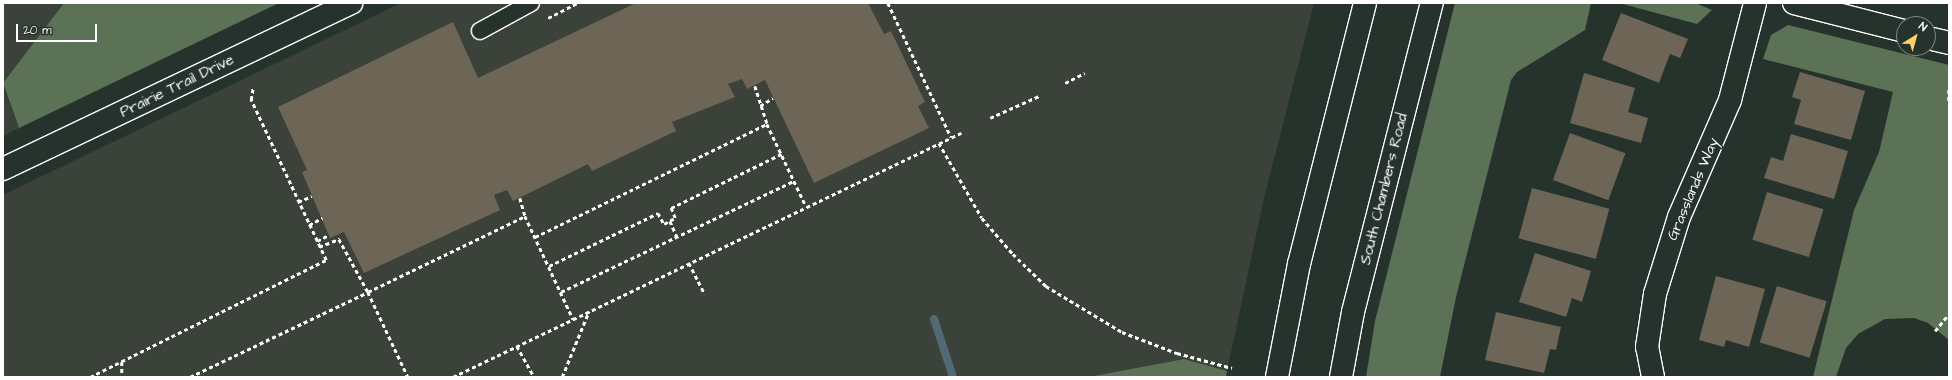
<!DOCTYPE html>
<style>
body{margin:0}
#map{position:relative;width:1952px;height:380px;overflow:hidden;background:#26332d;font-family:"Architects Daughter",sans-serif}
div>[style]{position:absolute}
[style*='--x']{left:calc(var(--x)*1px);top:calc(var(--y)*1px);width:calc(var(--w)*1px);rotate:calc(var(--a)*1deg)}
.built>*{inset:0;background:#3b4239}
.green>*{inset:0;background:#5c7256}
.stream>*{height:8px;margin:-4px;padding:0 4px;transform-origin:4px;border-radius:4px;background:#526a76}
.building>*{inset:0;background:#6d6556;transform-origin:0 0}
.path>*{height:2.5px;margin-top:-1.25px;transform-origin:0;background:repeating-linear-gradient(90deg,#fff 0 4px,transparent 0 7px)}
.roads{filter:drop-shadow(1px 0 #fff) drop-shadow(-1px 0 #fff) drop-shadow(0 1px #fff) drop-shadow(0 -1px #fff)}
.service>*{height:16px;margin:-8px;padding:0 8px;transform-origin:8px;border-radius:8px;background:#26332d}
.minor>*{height:22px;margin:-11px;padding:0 11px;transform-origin:11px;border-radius:11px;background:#26332d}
.secondary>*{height:22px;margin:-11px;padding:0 11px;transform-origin:11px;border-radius:11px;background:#26332d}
span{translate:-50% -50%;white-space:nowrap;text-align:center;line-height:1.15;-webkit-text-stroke:3px #26332d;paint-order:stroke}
.street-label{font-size:15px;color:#fff}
.frame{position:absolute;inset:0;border:4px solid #fff;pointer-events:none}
.north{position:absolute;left:1896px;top:16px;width:40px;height:40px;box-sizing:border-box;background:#26332d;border:1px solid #7d8581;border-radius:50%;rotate:37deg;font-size:11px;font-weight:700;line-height:16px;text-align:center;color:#fff}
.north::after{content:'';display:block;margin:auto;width:14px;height:18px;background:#ffd166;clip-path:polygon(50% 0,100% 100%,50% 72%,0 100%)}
.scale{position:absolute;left:16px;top:24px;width:81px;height:18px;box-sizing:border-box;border:2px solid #fff;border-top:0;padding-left:5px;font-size:12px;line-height:14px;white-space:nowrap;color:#fff;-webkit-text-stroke:3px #26332d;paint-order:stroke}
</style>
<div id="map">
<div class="built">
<div style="clip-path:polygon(3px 3px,64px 3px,3px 83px)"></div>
<div style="clip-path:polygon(401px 3px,1314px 3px,1264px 198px,1227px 371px,1184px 359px,1088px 377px,3px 377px,3px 195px)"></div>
<div style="clip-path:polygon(3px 86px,19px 128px,3px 136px)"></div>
</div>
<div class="green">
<div style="clip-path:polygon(64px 3px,279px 3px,19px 128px,3px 83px)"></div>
<div style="clip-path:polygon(1455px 3px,1591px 3px,1585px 30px,1517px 72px,1511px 80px,1456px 297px,1440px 377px,1366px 377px,1375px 321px)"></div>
<div style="clip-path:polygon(1619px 3px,1695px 3px,1712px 10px,1697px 24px)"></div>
<div style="clip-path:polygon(1788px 25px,1949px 65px,1949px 340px,1928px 323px,1914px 318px,1885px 319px,1858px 334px,1846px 348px,1836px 377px,1813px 377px,1854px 210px,1879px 152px,1893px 92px,1763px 59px,1771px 35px)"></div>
<div style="clip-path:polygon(1184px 359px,1227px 371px,1226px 377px,1088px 377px)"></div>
</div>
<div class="stream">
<div style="--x:934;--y:319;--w:61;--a:71.9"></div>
</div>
<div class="building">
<div style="clip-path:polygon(636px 3px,868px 3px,884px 34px,891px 31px,925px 102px,918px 106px,929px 128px,814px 183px,765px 80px,747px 89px,742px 79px,728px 84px,735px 97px,672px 122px,676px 131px,592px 171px,588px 164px,513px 201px,507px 190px,494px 195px,500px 210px,364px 273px,344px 232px,330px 238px,302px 172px,307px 170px,278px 107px,453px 22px,478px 78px)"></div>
<div style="clip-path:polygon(1621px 13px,1688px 39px,1680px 58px,1670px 54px,1659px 83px,1602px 60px)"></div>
<div style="clip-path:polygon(1800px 72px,1865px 91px,1851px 140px,1794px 124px,1801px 100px,1792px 97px)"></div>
<div style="clip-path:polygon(1584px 73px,1635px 88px,1628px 112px,1648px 118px,1641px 143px,1570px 123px)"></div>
<div style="left:1570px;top:133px;width:59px;height:50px;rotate:20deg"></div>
<div style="clip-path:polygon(1791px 134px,1848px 151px,1834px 199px,1764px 178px,1771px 157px,1783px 161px)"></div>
<div style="left:1532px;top:188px;width:80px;height:52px;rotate:15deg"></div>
<div style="left:1767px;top:192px;width:59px;height:50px;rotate:17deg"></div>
<div style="clip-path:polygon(1535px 253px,1591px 271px,1582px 302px,1572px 298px,1566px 317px,1519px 302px)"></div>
<div style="clip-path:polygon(1716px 276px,1765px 289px,1749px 347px,1726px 340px,1724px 347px,1699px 340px)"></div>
<div style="left:1777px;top:286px;width:52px;height:59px;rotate:17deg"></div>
<div style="clip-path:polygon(1496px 312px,1561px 327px,1556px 350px,1550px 349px,1544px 373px,1485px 360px)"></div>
</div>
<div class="path">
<div style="--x:888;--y:3;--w:148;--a:64.8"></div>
<div style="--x:548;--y:18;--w:34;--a:-27"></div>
<div style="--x:1065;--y:83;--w:22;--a:-27"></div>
<div style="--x:755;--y:86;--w:40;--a:72"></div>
<div style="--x:767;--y:124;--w:91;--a:64.6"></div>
<div style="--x:1949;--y:90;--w:13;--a:90"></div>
<div style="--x:760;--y:106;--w:15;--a:-32"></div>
<div style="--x:990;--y:118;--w:54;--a:-24.2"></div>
<div style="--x:939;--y:143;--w:86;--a:60.2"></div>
<div style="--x:982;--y:218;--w:48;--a:49.3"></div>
<div style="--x:1013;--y:254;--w:46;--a:44.1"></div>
<div style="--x:1046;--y:286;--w:89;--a:31.2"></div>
<div style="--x:1122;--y:332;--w:59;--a:20.9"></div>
<div style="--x:1177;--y:353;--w:57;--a:15.3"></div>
<div style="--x:520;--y:198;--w:19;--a:74"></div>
<div style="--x:298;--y:202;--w:15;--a:-23"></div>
<div style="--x:670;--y:221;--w:17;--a:66"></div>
<div style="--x:309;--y:225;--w:15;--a:-28"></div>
<div style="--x:535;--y:237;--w:258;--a:-26"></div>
<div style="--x:317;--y:241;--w:13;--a:-27"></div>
<div style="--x:319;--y:247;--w:22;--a:-22"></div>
<div style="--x:339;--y:239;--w:60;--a:61.3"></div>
<div style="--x:368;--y:292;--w:174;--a:-25.8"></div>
<div style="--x:525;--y:216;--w:114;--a:65"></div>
<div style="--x:689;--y:263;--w:35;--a:63"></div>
<div style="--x:549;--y:266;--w:121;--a:-25.9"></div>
<div style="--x:658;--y:213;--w:13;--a:61"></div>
<div style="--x:664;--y:224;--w:13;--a:-29"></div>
<div style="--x:675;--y:218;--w:11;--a:-112"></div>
<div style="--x:671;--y:208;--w:123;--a:-26.1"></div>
<div style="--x:561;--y:292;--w:258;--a:-25.5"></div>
<div style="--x:1935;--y:331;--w:22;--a:-51"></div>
<div style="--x:517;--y:346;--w:35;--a:61"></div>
<div style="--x:122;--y:362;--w:15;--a:90"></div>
<div style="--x:90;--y:377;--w:263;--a:-26.4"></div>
<div style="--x:326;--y:260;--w:177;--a:-115.1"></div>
<div style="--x:251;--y:100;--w:13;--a:-81"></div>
<div style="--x:190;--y:377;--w:197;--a:-25.5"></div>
<div style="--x:368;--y:292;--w:94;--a:64.8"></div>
<div style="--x:453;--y:377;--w:564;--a:-25.66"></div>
<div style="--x:562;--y:377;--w:71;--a:-67.8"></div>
</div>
<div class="roads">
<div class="service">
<div style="--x:480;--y:31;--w:58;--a:-28.8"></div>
</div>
<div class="minor">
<div style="--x:1794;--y:3;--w:114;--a:14.3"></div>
<div style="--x:1928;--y:38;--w:22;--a:13"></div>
<div style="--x:3;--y:169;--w:386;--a:-25.5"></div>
<div style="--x:1653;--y:377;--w:31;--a:-101"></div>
<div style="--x:1647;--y:347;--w:54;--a:-81.4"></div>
<div style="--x:1655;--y:294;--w:81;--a:-72.7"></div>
<div style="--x:1679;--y:217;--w:128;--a:-66.4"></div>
<div style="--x:1730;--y:100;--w:100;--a:-75.5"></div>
</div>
<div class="secondary">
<div style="--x:1277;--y:377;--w:115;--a:-79"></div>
<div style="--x:1299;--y:264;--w:269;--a:-75.8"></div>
<div style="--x:1341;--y:377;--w:66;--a:-79.5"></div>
<div style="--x:1353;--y:312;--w:319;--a:-75.7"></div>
</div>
</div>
<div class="street-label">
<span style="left:177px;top:86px;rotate:-26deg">Prairie Trail Drive</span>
<span style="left:1384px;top:189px;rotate:-76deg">South Chambers Road</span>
<span style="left:1693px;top:189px;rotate:-67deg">Grasslands Way</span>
</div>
<div class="frame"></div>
<div class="north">N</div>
<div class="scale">20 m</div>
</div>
